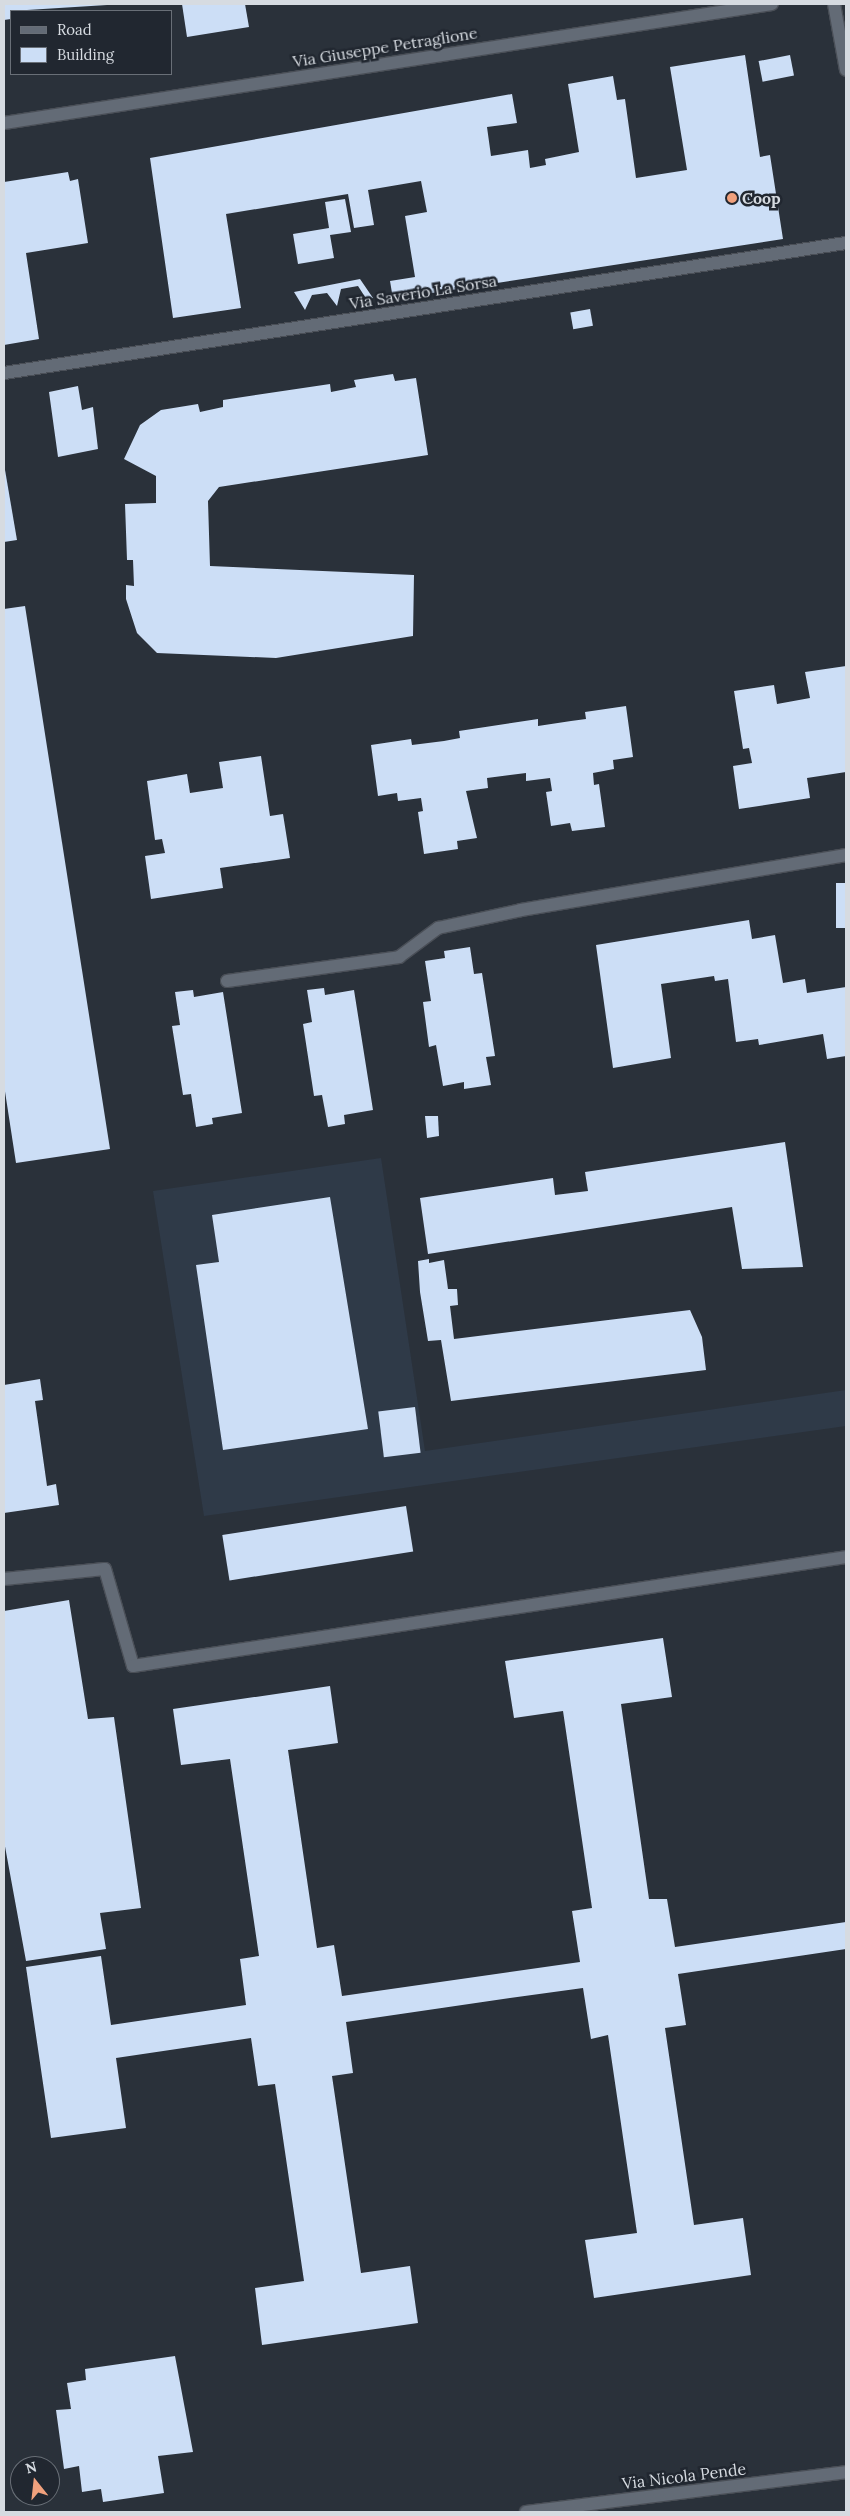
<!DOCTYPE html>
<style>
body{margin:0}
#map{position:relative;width:850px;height:2516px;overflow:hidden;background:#2a313a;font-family:Lora,serif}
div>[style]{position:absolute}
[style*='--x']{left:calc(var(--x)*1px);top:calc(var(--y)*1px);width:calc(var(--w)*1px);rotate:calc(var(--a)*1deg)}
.built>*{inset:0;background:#2f3a48}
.building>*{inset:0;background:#ccdef6;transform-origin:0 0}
.roads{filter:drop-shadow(1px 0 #4a4f57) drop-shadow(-1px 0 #4a4f57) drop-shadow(0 1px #4a4f57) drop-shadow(0 -1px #4a4f57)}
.lane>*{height:12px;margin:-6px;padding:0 6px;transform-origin:6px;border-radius:6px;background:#636b76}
.street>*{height:12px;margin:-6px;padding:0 6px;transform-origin:6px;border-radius:6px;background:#636b76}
.secondary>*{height:12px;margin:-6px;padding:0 6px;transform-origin:6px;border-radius:6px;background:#636b76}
.dots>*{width:14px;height:14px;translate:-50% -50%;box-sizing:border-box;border:2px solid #212730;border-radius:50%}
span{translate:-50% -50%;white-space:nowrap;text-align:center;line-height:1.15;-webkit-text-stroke:5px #212730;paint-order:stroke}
.street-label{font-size:16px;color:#d6dbe1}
.poi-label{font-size:16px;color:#d6dbe1;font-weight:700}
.left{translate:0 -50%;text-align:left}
.frame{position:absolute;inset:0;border:5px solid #d6dbe1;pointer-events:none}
.legend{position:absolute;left:10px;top:10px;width:162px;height:65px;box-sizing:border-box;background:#212730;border:1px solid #696f77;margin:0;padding:6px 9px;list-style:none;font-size:15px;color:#d6dbe1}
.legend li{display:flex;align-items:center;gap:10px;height:25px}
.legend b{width:25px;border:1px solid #696f77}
.north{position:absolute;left:10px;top:2456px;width:50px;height:50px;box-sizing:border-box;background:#212730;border:1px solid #696f77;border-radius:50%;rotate:344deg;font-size:14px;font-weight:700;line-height:20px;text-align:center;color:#d6dbe1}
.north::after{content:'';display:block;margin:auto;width:18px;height:22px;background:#f1a17d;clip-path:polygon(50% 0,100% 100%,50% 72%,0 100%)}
</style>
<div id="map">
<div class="built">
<div style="clip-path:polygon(381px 1158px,425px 1451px,846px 1390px,846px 1426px,204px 1516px,153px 1191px)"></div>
</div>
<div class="building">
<div style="clip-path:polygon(4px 4px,107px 4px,107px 5px,11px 11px,11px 19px,4px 20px)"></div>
<div style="clip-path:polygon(182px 4px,245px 4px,249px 27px,187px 37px)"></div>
<div style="clip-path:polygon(745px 55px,760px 157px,770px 155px,783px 239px,393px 299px,390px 281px,415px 277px,405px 216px,427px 212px,421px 181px,368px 190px,374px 225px,354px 228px,348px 194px,226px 214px,241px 308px,173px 318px,150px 158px,512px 94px,517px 123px,487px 127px,491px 156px,528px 150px,530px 168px,546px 165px,545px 159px,579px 152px,568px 84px,613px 76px,617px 100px,625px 99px,636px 178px,687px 170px,670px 67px)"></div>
<div style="left:790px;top:55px;width:21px;height:32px;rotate:79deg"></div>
<div style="clip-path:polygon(68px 172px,70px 181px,78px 179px,88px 243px,26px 253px,39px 339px,4px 345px,4px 182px)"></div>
<div style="clip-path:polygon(345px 199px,351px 232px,330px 235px,334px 258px,298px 264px,293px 234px,329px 228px,325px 202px)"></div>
<div style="clip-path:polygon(360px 279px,373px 298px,367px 300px,358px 286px,341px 289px,337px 306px,327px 293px,312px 295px,305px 310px,294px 292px)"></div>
<div style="left:590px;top:309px;width:17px;height:20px;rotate:80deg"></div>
<div style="clip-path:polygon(393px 374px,395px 381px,416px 378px,428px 455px,219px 487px,208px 501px,210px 566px,414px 575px,413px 636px,276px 658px,157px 653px,137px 633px,126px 599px,126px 585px,134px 586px,133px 560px,127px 560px,125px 504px,156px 503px,156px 476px,124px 459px,140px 425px,161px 410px,198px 404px,200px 412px,223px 407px,223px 400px,330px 384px,331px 392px,356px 387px,354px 380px)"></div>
<div style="clip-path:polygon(78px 386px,82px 410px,93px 407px,98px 449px,58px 457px,49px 392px)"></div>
<div style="clip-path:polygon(4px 464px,17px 540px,4px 542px)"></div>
<div style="clip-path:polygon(25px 606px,110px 1149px,16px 1163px,4px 1085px,4px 609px)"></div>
<div style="clip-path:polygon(846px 666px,846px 772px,807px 778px,810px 798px,739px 809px,733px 766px,752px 763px,749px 748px,743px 749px,734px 691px,774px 685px,777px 704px,810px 698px,805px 672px)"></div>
<div style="clip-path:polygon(626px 706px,633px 757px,613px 760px,614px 769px,593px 773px,594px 785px,599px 784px,605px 827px,572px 831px,570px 823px,551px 826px,546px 792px,552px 791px,550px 778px,526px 781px,526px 773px,487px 778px,488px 788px,466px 791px,477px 838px,457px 841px,458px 849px,424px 854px,418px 812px,423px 811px,421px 798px,398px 801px,397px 793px,378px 796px,371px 745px,411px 739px,412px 745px,444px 741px,460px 738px,459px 731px,538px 719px,538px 726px,571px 721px,586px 719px,585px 712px)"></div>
<div style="clip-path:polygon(261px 756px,270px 816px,283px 814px,290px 858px,220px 868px,223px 888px,151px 899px,145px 856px,165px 853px,162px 839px,155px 840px,147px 781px,187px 774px,190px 793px,223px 788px,219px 762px)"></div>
<div style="left:846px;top:883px;width:45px;height:10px;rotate:90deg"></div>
<div style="clip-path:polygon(749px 920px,752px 939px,775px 935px,783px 983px,805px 979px,807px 993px,846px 987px,846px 1056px,827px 1059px,823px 1034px,759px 1045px,758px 1039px,736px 1042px,728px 979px,715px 981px,714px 976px,661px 984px,671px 1058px,613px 1068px,596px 945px)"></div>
<div style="clip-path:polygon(470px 947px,474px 974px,482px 973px,495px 1056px,486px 1057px,491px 1085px,464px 1089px,464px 1082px,443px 1086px,436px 1045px,429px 1047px,423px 1002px,431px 1001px,425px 961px,445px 958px,444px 951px)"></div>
<div style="clip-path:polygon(324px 988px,325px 995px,354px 990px,373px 1110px,344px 1115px,345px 1124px,328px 1127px,322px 1095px,314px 1096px,303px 1024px,312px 1022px,307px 990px)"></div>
<div style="clip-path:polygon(193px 990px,194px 997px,223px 992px,242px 1113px,212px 1118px,213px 1124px,196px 1127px,191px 1094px,183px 1095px,172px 1026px,180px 1025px,175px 992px)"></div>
<div style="clip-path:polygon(425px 1116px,438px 1116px,439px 1136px,427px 1138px)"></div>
<div style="clip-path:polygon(785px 1142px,803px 1267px,742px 1269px,732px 1207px,428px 1254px,420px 1198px,553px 1178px,555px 1195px,588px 1191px,585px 1172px)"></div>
<div style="clip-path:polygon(330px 1197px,368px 1429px,223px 1450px,196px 1265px,219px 1262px,212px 1215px)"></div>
<div style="clip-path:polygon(429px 1259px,429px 1263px,444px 1260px,448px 1289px,457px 1289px,458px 1305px,450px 1306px,454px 1339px,690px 1310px,702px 1337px,706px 1370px,451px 1401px,441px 1340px,428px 1341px,420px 1292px,418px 1261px)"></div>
<div style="clip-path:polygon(40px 1379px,43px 1400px,35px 1401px,47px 1486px,56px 1484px,59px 1505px,4px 1513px,4px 1385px)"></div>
<div style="left:415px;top:1407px;width:46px;height:37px;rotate:83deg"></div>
<div style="left:406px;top:1506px;width:46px;height:186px;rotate:81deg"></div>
<div style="clip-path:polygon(69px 1600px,88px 1719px,114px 1717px,141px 1908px,100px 1913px,106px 1949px,26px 1961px,4px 1841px,4px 1611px)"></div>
<div style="clip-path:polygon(663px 1638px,672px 1697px,621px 1704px,649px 1899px,667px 1899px,675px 1947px,846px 1922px,846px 1949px,678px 1974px,686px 2025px,665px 2028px,694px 2225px,743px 2218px,751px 2275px,594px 2298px,585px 2240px,637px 2233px,608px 2035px,591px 2039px,583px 1988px,510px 1998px,346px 2022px,353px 2073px,332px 2076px,361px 2273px,410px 2266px,418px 2323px,262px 2345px,255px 2288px,304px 2281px,275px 2084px,258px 2086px,251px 2038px,116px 2058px,126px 2128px,51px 2138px,26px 1967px,101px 1956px,111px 2025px,246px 2005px,240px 1959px,259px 1956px,230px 1759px,181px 1765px,173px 1709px,330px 1686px,338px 1743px,288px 1750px,317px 1948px,334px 1945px,342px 1996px,580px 1962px,572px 1911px,592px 1908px,563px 1711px,514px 1718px,505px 1661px)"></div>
<div style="clip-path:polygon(175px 2356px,193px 2452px,158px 2456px,164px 2493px,103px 2502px,101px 2489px,82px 2492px,79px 2466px,64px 2469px,56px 2410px,71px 2409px,67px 2383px,86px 2380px,85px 2369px)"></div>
</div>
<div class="roads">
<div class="lane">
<div style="--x:227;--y:981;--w:174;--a:-7.9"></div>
<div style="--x:399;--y:957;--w:49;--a:-36.6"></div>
<div style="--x:438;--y:928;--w:85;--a:-12.2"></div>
<div style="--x:521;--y:910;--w:330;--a:-9.6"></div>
<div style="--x:4;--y:1579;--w:101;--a:-5.7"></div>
<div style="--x:105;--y:1569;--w:101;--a:73.9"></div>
<div style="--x:133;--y:1666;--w:721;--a:-8.69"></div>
</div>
<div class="street">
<div style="--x:4;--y:123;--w:777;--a:-8.81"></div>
<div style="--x:4;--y:373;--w:852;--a:-8.78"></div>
<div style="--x:526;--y:2512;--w:322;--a:-7.1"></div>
</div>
<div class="secondary">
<div style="--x:834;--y:4;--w:67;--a:79.7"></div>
</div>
</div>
<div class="dots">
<div style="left:732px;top:198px;background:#f1a17d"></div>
</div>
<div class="street-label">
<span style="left:385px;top:47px;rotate:-9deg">Via Giuseppe Petraglione</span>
<span style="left:423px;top:292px;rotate:-9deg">Via Saverio La Sorsa</span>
<span style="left:684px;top:2476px;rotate:-7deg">Via Nicola Pende</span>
</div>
<div class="poi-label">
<span class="left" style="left:742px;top:198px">Coop</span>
</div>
<div class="frame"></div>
<ul class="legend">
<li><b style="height:6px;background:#636b76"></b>Road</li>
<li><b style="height:14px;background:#ccdef6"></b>Building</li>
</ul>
<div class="north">N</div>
</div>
